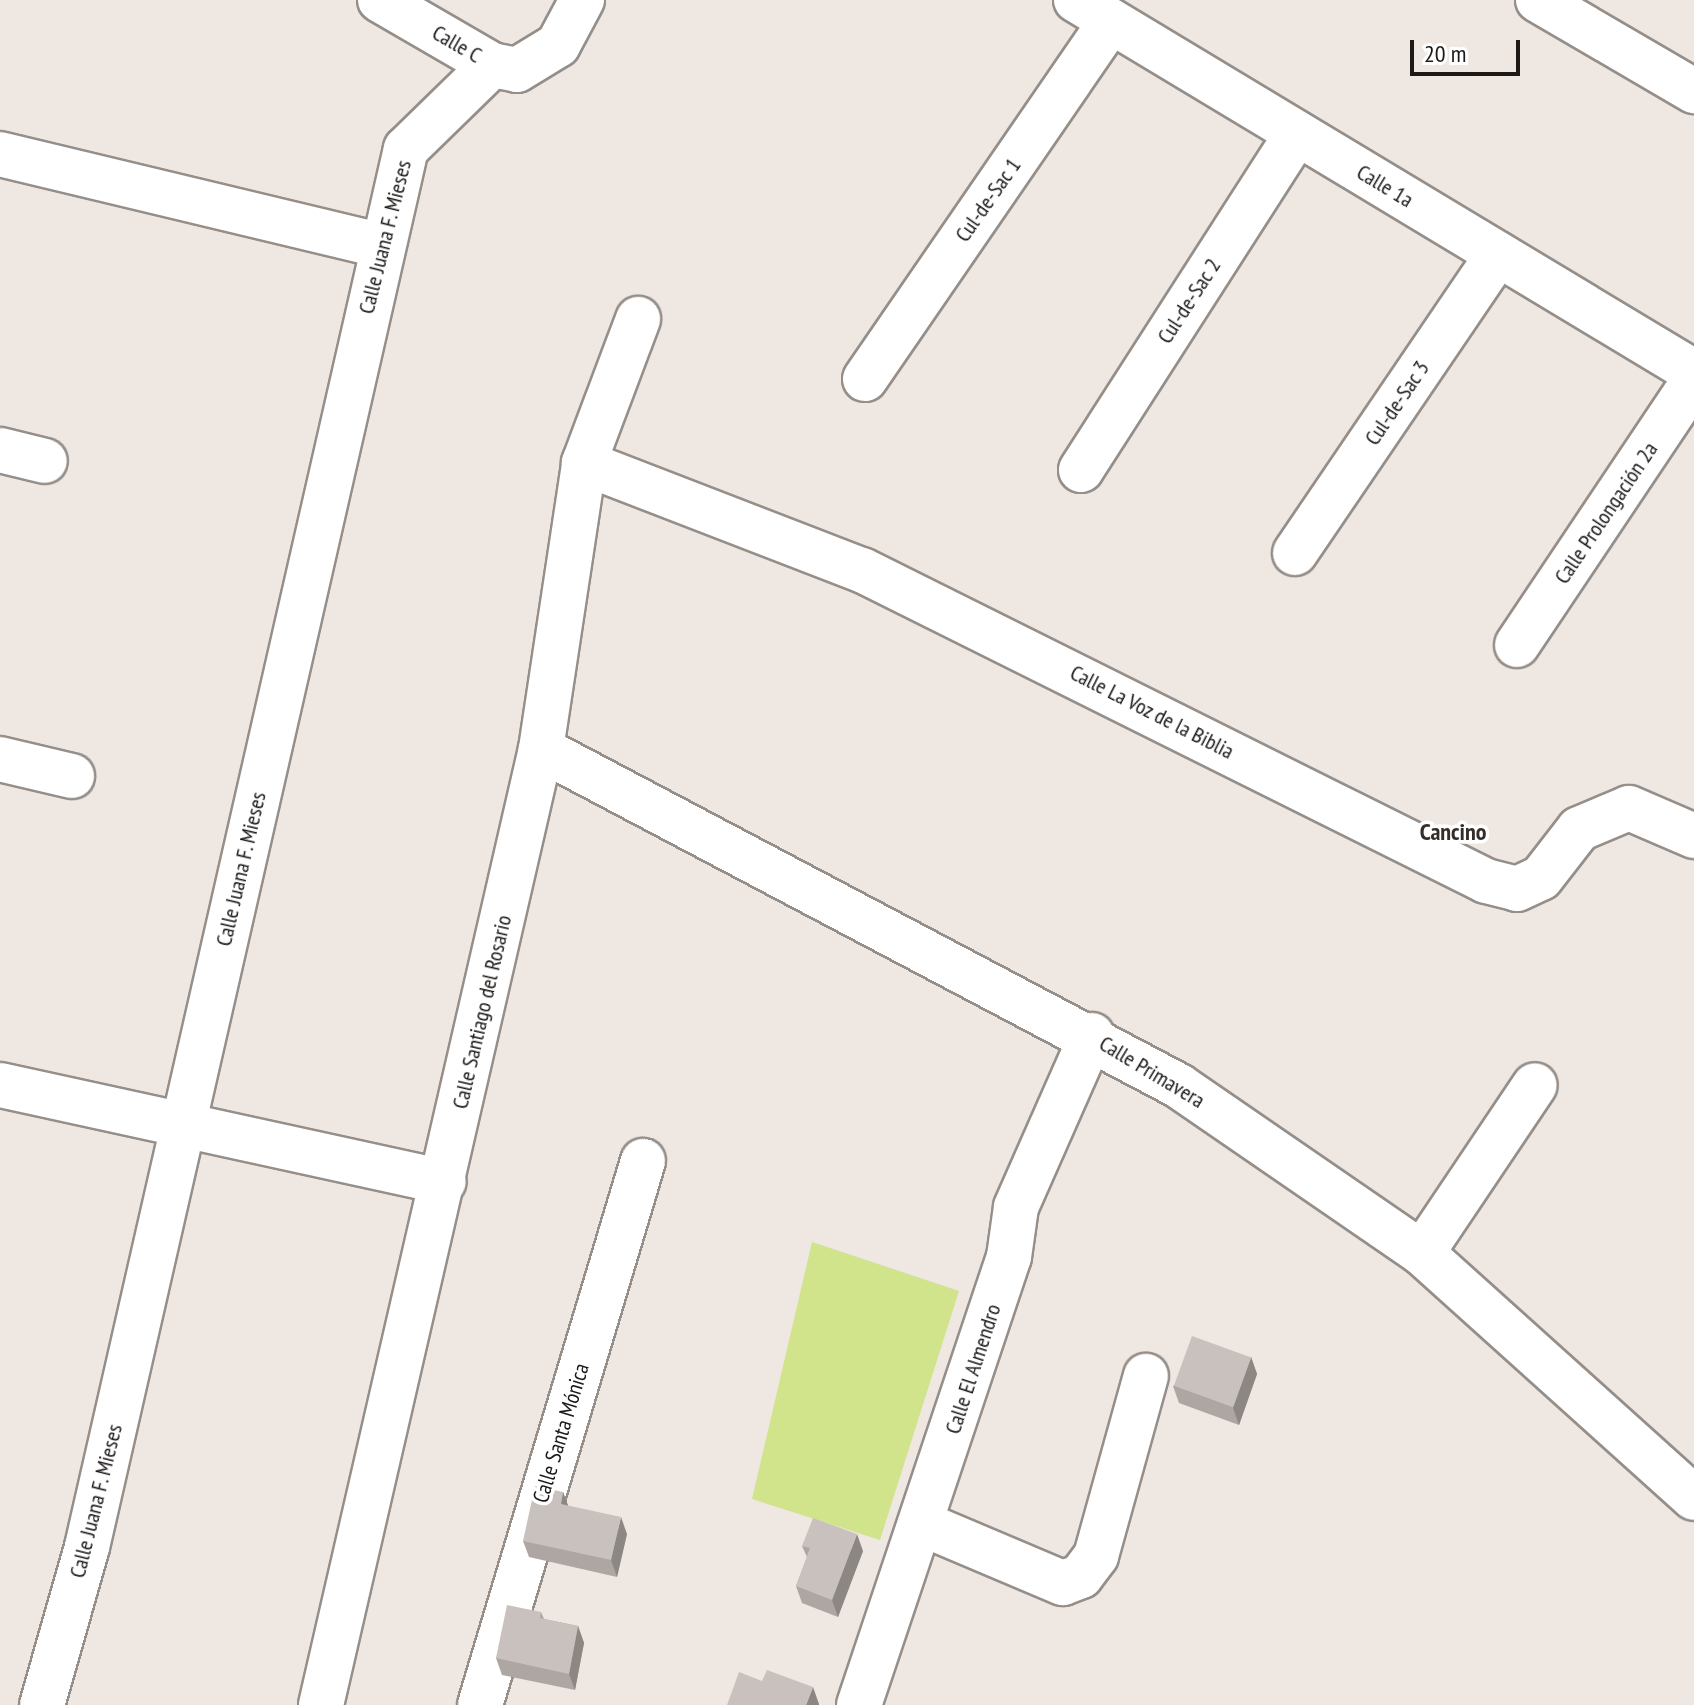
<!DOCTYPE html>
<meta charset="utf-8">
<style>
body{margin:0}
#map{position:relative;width:1694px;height:1705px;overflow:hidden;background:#eee7e2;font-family:"PT Sans Narrow",sans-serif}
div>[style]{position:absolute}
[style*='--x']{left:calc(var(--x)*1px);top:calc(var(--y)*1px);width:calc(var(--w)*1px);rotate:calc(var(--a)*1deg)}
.green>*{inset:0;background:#d1e48b}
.roads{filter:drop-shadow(2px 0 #958e89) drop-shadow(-2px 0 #958e89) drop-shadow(0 2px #958e89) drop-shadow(0 -2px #958e89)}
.minor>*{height:44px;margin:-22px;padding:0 22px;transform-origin:22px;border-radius:22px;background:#fff}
.wall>*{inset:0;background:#ada6a3}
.shaded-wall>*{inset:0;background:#8d8784}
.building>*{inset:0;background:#c9c1bd;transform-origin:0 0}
span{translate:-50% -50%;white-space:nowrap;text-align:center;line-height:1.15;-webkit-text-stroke:7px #fff;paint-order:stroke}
.street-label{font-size:22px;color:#1c1917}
.neighbourhood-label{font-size:24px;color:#342e2a;font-weight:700}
.scale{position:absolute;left:1410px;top:40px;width:110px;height:36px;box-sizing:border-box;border:4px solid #1c1917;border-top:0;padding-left:10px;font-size:24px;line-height:28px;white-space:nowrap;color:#1c1917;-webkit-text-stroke:6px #fff;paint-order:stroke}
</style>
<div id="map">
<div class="green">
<div style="clip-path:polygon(812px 1242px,959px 1291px,880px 1540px,752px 1499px)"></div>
</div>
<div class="roads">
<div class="minor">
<div style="--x:380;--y:0;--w:129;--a:30.1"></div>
<div style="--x:492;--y:65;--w:25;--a:11"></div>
<div style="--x:517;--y:70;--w:48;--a:-31.4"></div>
<div style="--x:558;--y:45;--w:51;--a:-61.9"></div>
<div style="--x:1076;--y:0;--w:721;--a:31.05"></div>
<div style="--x:1538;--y:0;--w:181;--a:30.3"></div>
<div style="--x:0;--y:154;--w:393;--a:13.5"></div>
<div style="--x:865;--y:379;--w:434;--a:-55.5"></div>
<div style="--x:0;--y:450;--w:46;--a:13.7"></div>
<div style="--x:584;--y:463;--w:298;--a:21.1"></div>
<div style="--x:862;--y:570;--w:697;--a:26.49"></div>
<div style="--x:1486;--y:881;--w:32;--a:14"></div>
<div style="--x:1517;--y:889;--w:26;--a:-25"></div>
<div style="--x:1541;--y:878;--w:62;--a:-52.2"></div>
<div style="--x:1579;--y:829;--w:54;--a:-22.8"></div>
<div style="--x:1629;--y:808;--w:71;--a:23.3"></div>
<div style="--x:1081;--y:470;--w:400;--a:-57.3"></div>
<div style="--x:1295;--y:553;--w:361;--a:-55.8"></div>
<div style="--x:1517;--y:645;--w:318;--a:-56.2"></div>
<div style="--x:541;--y:749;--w:722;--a:27.84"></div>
<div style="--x:1179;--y:1086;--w:295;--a:34.5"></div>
<div style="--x:1422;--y:1253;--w:366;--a:42"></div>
<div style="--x:0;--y:759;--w:74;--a:13.3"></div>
<div style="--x:0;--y:1085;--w:454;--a:12.3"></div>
<div style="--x:1422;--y:1253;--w:202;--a:-56.1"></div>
<div style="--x:923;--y:1524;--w:152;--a:22.9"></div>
<div style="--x:1063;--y:1583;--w:19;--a:-21"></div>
<div style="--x:1081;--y:1576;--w:25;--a:-53"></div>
<div style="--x:1096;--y:1556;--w:187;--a:-74.5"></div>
<div style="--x:42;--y:1705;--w:164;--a:-74.1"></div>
<div style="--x:87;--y:1547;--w:1434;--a:-77.15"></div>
<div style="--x:406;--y:149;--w:120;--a:-44.3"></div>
<div style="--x:321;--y:1705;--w:981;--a:-77.04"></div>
<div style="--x:541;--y:749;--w:289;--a:-81.4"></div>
<div style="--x:584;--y:463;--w:154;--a:-69.4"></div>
<div style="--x:480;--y:1705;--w:568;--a:-73.32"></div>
<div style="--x:859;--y:1705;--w:472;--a:-71.5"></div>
<div style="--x:1009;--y:1257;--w:50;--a:-82"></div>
<div style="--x:1016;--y:1207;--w:188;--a:-66.2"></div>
</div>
</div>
<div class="wall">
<div style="clip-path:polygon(1251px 1357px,1257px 1374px,1239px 1425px,1179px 1403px,1173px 1386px)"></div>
<div style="clip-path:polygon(563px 1492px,568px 1506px,627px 1534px,617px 1577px,529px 1557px,523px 1541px)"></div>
<div style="clip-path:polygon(802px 1546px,863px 1551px,838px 1617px,802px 1603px,796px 1586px,807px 1557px)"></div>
<div style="clip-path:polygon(541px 1612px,544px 1619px,578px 1626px,584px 1643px,575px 1690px,502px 1675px,496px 1658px)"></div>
</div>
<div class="shaded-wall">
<div style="clip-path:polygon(1251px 1357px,1257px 1374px,1239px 1425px,1233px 1408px)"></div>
<div style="clip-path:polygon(563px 1492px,569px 1508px,561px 1504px)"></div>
<div style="clip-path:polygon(621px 1517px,627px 1534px,617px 1577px,611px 1560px)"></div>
<div style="clip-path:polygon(857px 1534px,863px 1551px,838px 1617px,832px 1600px)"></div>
<div style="clip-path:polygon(578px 1626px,584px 1643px,575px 1690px,569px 1674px)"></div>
<div style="clip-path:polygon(813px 1687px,819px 1704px,819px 1705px,806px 1705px)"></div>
</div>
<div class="building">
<div style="left:1192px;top:1336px;width:63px;height:53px;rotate:20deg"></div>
<div style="clip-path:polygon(535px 1486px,563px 1492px,561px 1504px,621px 1517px,611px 1560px,523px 1541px)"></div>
<div style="clip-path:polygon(813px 1518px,857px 1534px,832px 1600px,796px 1586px,810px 1548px,802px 1546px)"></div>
<div style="clip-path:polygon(507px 1605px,541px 1612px,540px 1618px,578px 1626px,569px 1674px,496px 1658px)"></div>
<div style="clip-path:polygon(767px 1670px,813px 1687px,806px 1705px,727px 1705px,739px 1672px,762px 1681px)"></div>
</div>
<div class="street-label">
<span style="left:457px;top:44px;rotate:30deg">Calle C</span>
<span style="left:1385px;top:186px;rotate:31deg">Calle 1a</span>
<span style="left:988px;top:200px;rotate:-55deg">Cul-de-Sac 1</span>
<span style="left:385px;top:237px;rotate:-76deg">Calle Juana F. Mieses</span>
<span style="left:1189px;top:301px;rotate:-57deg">Cul-de-Sac 2</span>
<span style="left:1397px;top:403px;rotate:-56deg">Cul-de-Sac 3</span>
<span style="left:1606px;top:513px;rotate:-56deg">Calle Prolongación 2a</span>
<span style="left:1152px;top:712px;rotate:27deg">Calle La Voz de la Biblia</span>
<span style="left:241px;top:869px;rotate:-77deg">Calle Juana F. Mieses</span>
<span style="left:482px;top:1012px;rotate:-77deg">Calle Santiago del Rosario</span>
<span style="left:1152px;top:1072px;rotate:31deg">Calle Primavera</span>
<span style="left:973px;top:1369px;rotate:-72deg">Calle El Almendro</span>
<span style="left:561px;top:1433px;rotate:-73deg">Calle Santa Mónica</span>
<span style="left:96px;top:1501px;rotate:-76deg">Calle Juana F. Mieses</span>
</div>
<div class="neighbourhood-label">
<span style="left:1453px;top:832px">Cancino</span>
</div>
<div class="scale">20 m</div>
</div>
